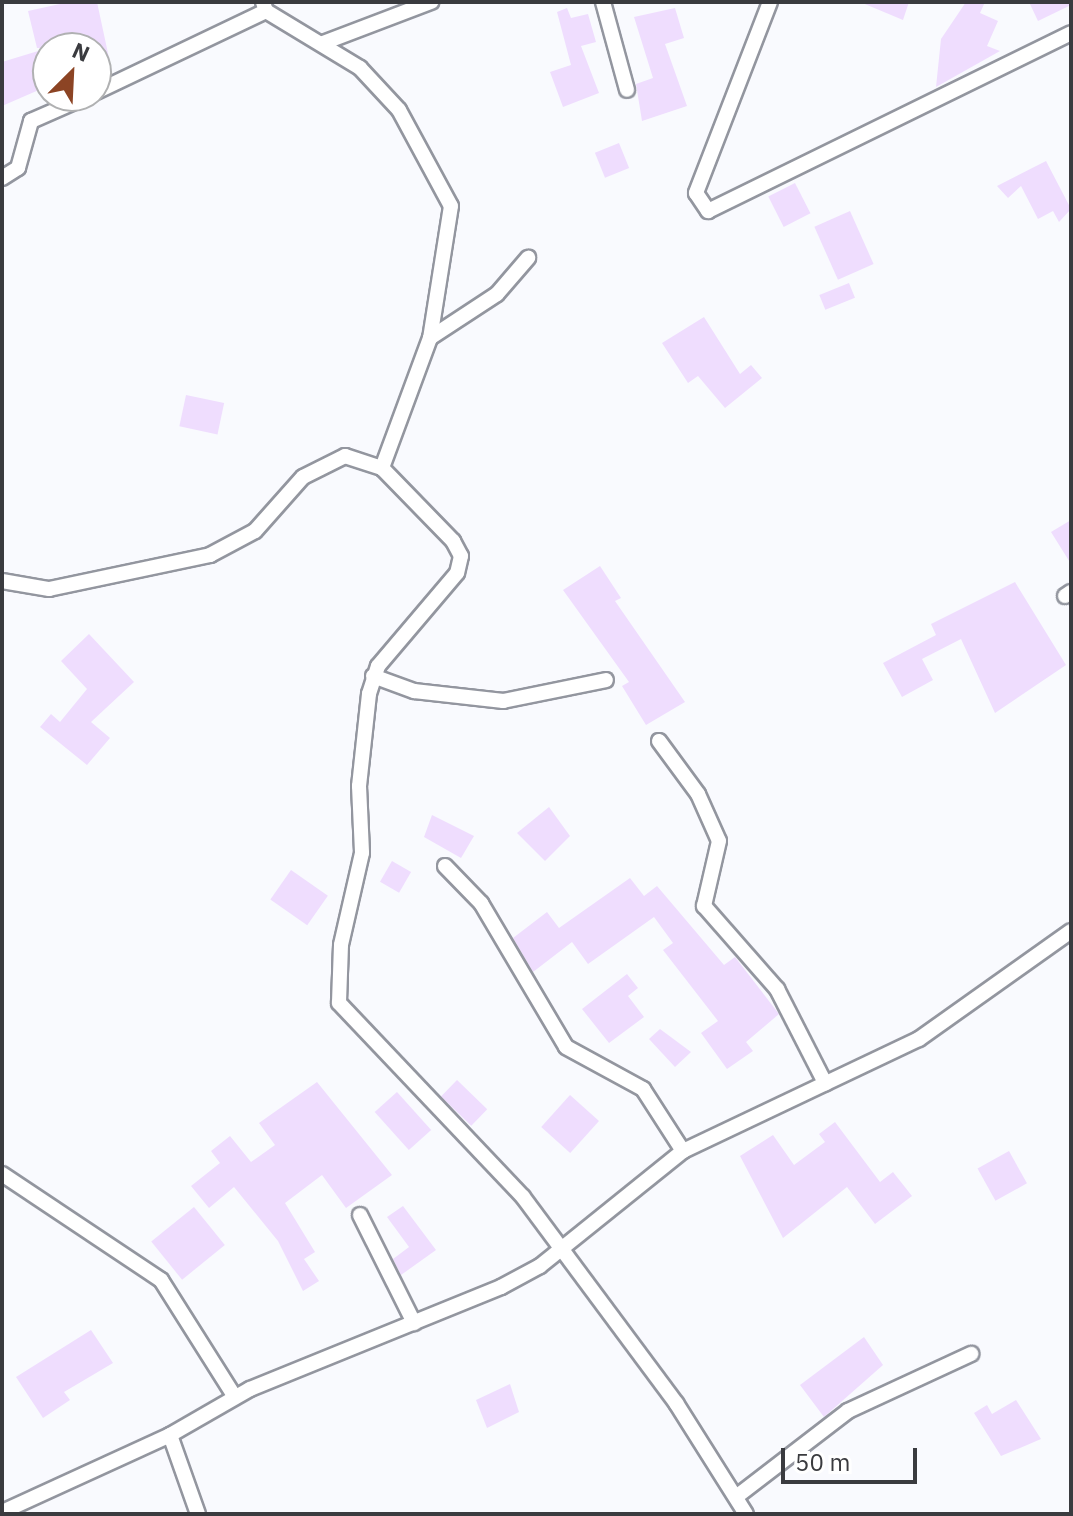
<!DOCTYPE html>
<style>
body{margin:0}
#map{position:relative;width:1073px;height:1516px;overflow:hidden;background:#f9fafe;font-family:"IBM Plex Sans",sans-serif}
div>[style]{position:absolute}
[style*='--x']{left:calc(var(--x)*1px);top:calc(var(--y)*1px);width:calc(var(--w)*1px);rotate:calc(var(--a)*1deg)}
.building>*{inset:0;background:#efddfe;transform-origin:0 0}
.roads{filter:drop-shadow(2px 0 #93969f) drop-shadow(-2px 0 #93969f) drop-shadow(0 2px #93969f) drop-shadow(0 -2px #93969f)}
.minor>*{height:14px;margin:-7px;padding:0 7px;transform-origin:7px;border-radius:7px;background:#fff}
span{translate:-50% -50%;white-space:nowrap;text-align:center;line-height:1.15;-webkit-text-stroke:7px #fff;paint-order:stroke}
.frame{position:absolute;inset:0;border:4px solid #3a3b3f;pointer-events:none}
.north{position:absolute;left:32px;top:32px;width:80px;height:80px;box-sizing:border-box;background:#fff;border:2px solid #b0b1b2;border-radius:50%;rotate:24deg;font-size:22px;font-weight:700;line-height:32px;text-align:center;color:#3a3b3f}
.north::after{content:'';display:block;margin:auto;width:28px;height:36px;background:#8c4424;clip-path:polygon(50% 0,100% 100%,50% 72%,0 100%)}
.scale{position:absolute;left:781px;top:1448px;width:136px;height:36px;box-sizing:border-box;border:4px solid #3a3b3f;border-top:0;padding-left:10px;font-size:24px;line-height:28px;white-space:nowrap;color:#3a3b3f;-webkit-text-stroke:6px #fff;paint-order:stroke}
</style>
<div id="map">
<div class="building">
<div style="clip-path:polygon(69px 2px,97px 2px,112px 72px,96px 76px,96px 48px,37px 48px,28px 11px)"></div>
<div style="clip-path:polygon(860px 2px,909px 2px,903px 20px)"></div>
<div style="clip-path:polygon(966px 2px,985px 2px,980px 13px,998px 21px,987px 46px,1000px 51px,936px 87px,941px 39px)"></div>
<div style="clip-path:polygon(1029px 2px,1071px 2px,1071px 5px,1038px 21px)"></div>
<div style="clip-path:polygon(567px 8px,571px 18px,588px 14px,596px 42px,581px 46px,599px 93px,563px 107px,550px 72px,571px 65px,557px 12px)"></div>
<div style="clip-path:polygon(675px 8px,684px 38px,665px 44px,687px 106px,642px 121px,636px 84px,653px 78px,634px 17px)"></div>
<div style="clip-path:polygon(48px 48px,48px 86px,2px 106px,2px 62px)"></div>
<div style="left:619px;top:143px;width:27px;height:26px;rotate:68deg"></div>
<div style="clip-path:polygon(1046px 161px,1071px 209px,1059px 222px,1053px 211px,1038px 219px,1021px 186px,1008px 198px,997px 186px)"></div>
<div style="left:795px;top:183px;width:34px;height:30px;rotate:63deg"></div>
<div style="left:850px;top:211px;width:58px;height:39px;rotate:66deg"></div>
<div style="left:849px;top:283px;width:16px;height:32px;rotate:68deg"></div>
<div style="clip-path:polygon(704px 317px,740px 374px,751px 365px,762px 378px,725px 408px,698px 376px,688px 383px,662px 343px)"></div>
<div style="left:186px;top:395px;width:39px;height:32px;rotate:12deg"></div>
<div style="clip-path:polygon(1071px 520px,1071px 564px,1051px 532px)"></div>
<div style="clip-path:polygon(600px 566px,621px 598px,615px 601px,685px 702px,646px 725px,622px 686px,629px 682px,563px 590px)"></div>
<div style="clip-path:polygon(1015px 582px,1066px 665px,995px 713px,961px 639px,922px 659px,933px 680px,902px 697px,883px 663px,936px 635px,931px 624px)"></div>
<div style="clip-path:polygon(89px 634px,134px 682px,91px 722px,110px 738px,87px 765px,40px 727px,51px 714px,60px 722px,87px 689px,61px 661px)"></div>
<div style="clip-path:polygon(549px 807px,570px 836px,545px 861px,517px 833px)"></div>
<div style="clip-path:polygon(432px 815px,474px 836px,461px 858px,424px 837px)"></div>
<div style="left:392px;top:861px;width:22px;height:24px;rotate:30deg"></div>
<div style="left:291px;top:870px;width:45px;height:36px;rotate:35deg"></div>
<div style="clip-path:polygon(630px 878px,644px 896px,657px 886px,724px 965px,735px 957px,779px 1014px,746px 1042px,753px 1051px,727px 1069px,701px 1033px,718px 1021px,663px 950px,673px 943px,654px 917px,588px 964px,572px 942px,533px 972px,513px 938px,547px 912px,559px 928px)"></div>
<div style="clip-path:polygon(627px 974px,638px 988px,628px 996px,644px 1017px,609px 1043px,582px 1009px)"></div>
<div style="clip-path:polygon(660px 1029px,691px 1052px,675px 1067px,649px 1039px)"></div>
<div style="left:457px;top:1080px;width:42px;height:23px;rotate:44deg"></div>
<div style="clip-path:polygon(317px 1082px,392px 1175px,346px 1208px,322px 1175px,285px 1203px,315px 1252px,304px 1259px,319px 1281px,303px 1291px,278px 1241px,234px 1187px,209px 1208px,191px 1186px,220px 1163px,211px 1151px,230px 1136px,251px 1162px,275px 1145px,259px 1123px)"></div>
<div style="left:397px;top:1092px;width:51px;height:30px;rotate:48deg"></div>
<div style="left:570px;top:1095px;width:39px;height:43px;rotate:42deg"></div>
<div style="clip-path:polygon(835px 1122px,880px 1182px,893px 1172px,912px 1196px,875px 1224px,847px 1187px,783px 1238px,740px 1156px,773px 1135px,794px 1165px,825px 1142px,819px 1134px)"></div>
<div style="left:1009px;top:1151px;width:37px;height:36px;rotate:61deg"></div>
<div style="clip-path:polygon(403px 1206px,436px 1250px,401px 1275px,393px 1259px,409px 1247px,387px 1217px)"></div>
<div style="left:194px;top:1207px;width:49px;height:55px;rotate:51deg"></div>
<div style="clip-path:polygon(91px 1330px,113px 1363px,64px 1392px,70px 1400px,43px 1418px,16px 1377px)"></div>
<div style="clip-path:polygon(864px 1337px,883px 1365px,824px 1417px,800px 1385px)"></div>
<div style="clip-path:polygon(510px 1384px,519px 1412px,487px 1428px,476px 1400px)"></div>
<div style="clip-path:polygon(1016px 1400px,1041px 1439px,1001px 1456px,974px 1413px,987px 1405px,992px 1414px)"></div>
</div>
<div class="roads">
<div class="minor">
<div style="--x:263;--y:2;--w:9;--a:72"></div>
<div style="--x:266;--y:11;--w:110;--a:31.2"></div>
<div style="--x:360;--y:68;--w:57;--a:47.1"></div>
<div style="--x:399;--y:110;--w:109;--a:61.6"></div>
<div style="--x:451;--y:206;--w:134;--a:99"></div>
<div style="--x:430;--y:338;--w:139;--a:110.3"></div>
<div style="--x:603;--y:2;--w:91;--a:74.7"></div>
<div style="--x:770;--y:2;--w:205;--a:111.2"></div>
<div style="--x:696;--y:193;--w:22;--a:56"></div>
<div style="--x:708;--y:211;--w:404;--a:-26.1"></div>
<div style="--x:323;--y:43;--w:116;--a:-20.8"></div>
<div style="--x:96;--y:92;--w:188;--a:-25.5"></div>
<div style="--x:2;--y:178;--w:19;--a:-32"></div>
<div style="--x:18;--y:168;--w:49;--a:-74.5"></div>
<div style="--x:31;--y:121;--w:62;--a:-23.7"></div>
<div style="--x:430;--y:338;--w:80;--a:-33.3"></div>
<div style="--x:497;--y:294;--w:48;--a:-49.3"></div>
<div style="--x:2;--y:581;--w:48;--a:9.7"></div>
<div style="--x:49;--y:589;--w:165;--a:-11.9"></div>
<div style="--x:210;--y:555;--w:51;--a:-28.1"></div>
<div style="--x:255;--y:531;--w:72;--a:-48.4"></div>
<div style="--x:303;--y:477;--w:47;--a:-26.6"></div>
<div style="--x:345;--y:456;--w:39;--a:18"></div>
<div style="--x:382;--y:468;--w:102;--a:45.8"></div>
<div style="--x:453;--y:541;--w:17;--a:62"></div>
<div style="--x:461;--y:556;--w:17;--a:103"></div>
<div style="--x:457;--y:573;--w:122;--a:130.3"></div>
<div style="--x:378;--y:666;--w:29;--a:108"></div>
<div style="--x:369;--y:694;--w:93;--a:96.2"></div>
<div style="--x:359;--y:786;--w:67;--a:87.4"></div>
<div style="--x:362;--y:853;--w:94;--a:102.9"></div>
<div style="--x:341;--y:945;--w:58;--a:92"></div>
<div style="--x:339;--y:1003;--w:267;--a:46.5"></div>
<div style="--x:523;--y:1197;--w:257;--a:53.4"></div>
<div style="--x:676;--y:1403;--w:131;--a:57.8"></div>
<div style="--x:1065;--y:596;--w:7;--a:-34"></div>
<div style="--x:373;--y:676;--w:44;--a:20.1"></div>
<div style="--x:414;--y:691;--w:90;--a:6.4"></div>
<div style="--x:503;--y:701;--w:105;--a:-11.5"></div>
<div style="--x:659;--y:741;--w:66;--a:53.7"></div>
<div style="--x:698;--y:794;--w:51;--a:65.9"></div>
<div style="--x:719;--y:841;--w:67;--a:103"></div>
<div style="--x:704;--y:906;--w:111;--a:48.7"></div>
<div style="--x:777;--y:989;--w:106;--a:62.9"></div>
<div style="--x:445;--y:866;--w:52;--a:45.8"></div>
<div style="--x:481;--y:903;--w:167;--a:59.4"></div>
<div style="--x:566;--y:1047;--w:88;--a:28.6"></div>
<div style="--x:643;--y:1089;--w:74;--a:57.2"></div>
<div style="--x:2;--y:1174;--w:191;--a:33.7"></div>
<div style="--x:161;--y:1280;--w:138;--a:57.7"></div>
<div style="--x:360;--y:1215;--w:121;--a:63.4"></div>
<div style="--x:170;--y:1435;--w:84;--a:70.5"></div>
<div style="--x:736;--y:1497;--w:141;--a:-37.5"></div>
<div style="--x:848;--y:1411;--w:136;--a:-24.9"></div>
<div style="--x:2;--y:1512;--w:185;--a:-24.6"></div>
<div style="--x:170;--y:1435;--w:92;--a:-29.9"></div>
<div style="--x:250;--y:1389;--w:271;--a:-22.1"></div>
<div style="--x:501;--y:1287;--w:44;--a:-28.3"></div>
<div style="--x:540;--y:1266;--w:184;--a:-38.8"></div>
<div style="--x:683;--y:1151;--w:261;--a:-25.4"></div>
<div style="--x:919;--y:1039;--w:186;--a:-35.4"></div>
</div>
</div>
<div class="frame"></div>
<div class="north">N</div>
<div class="scale">50 m</div>
</div>
